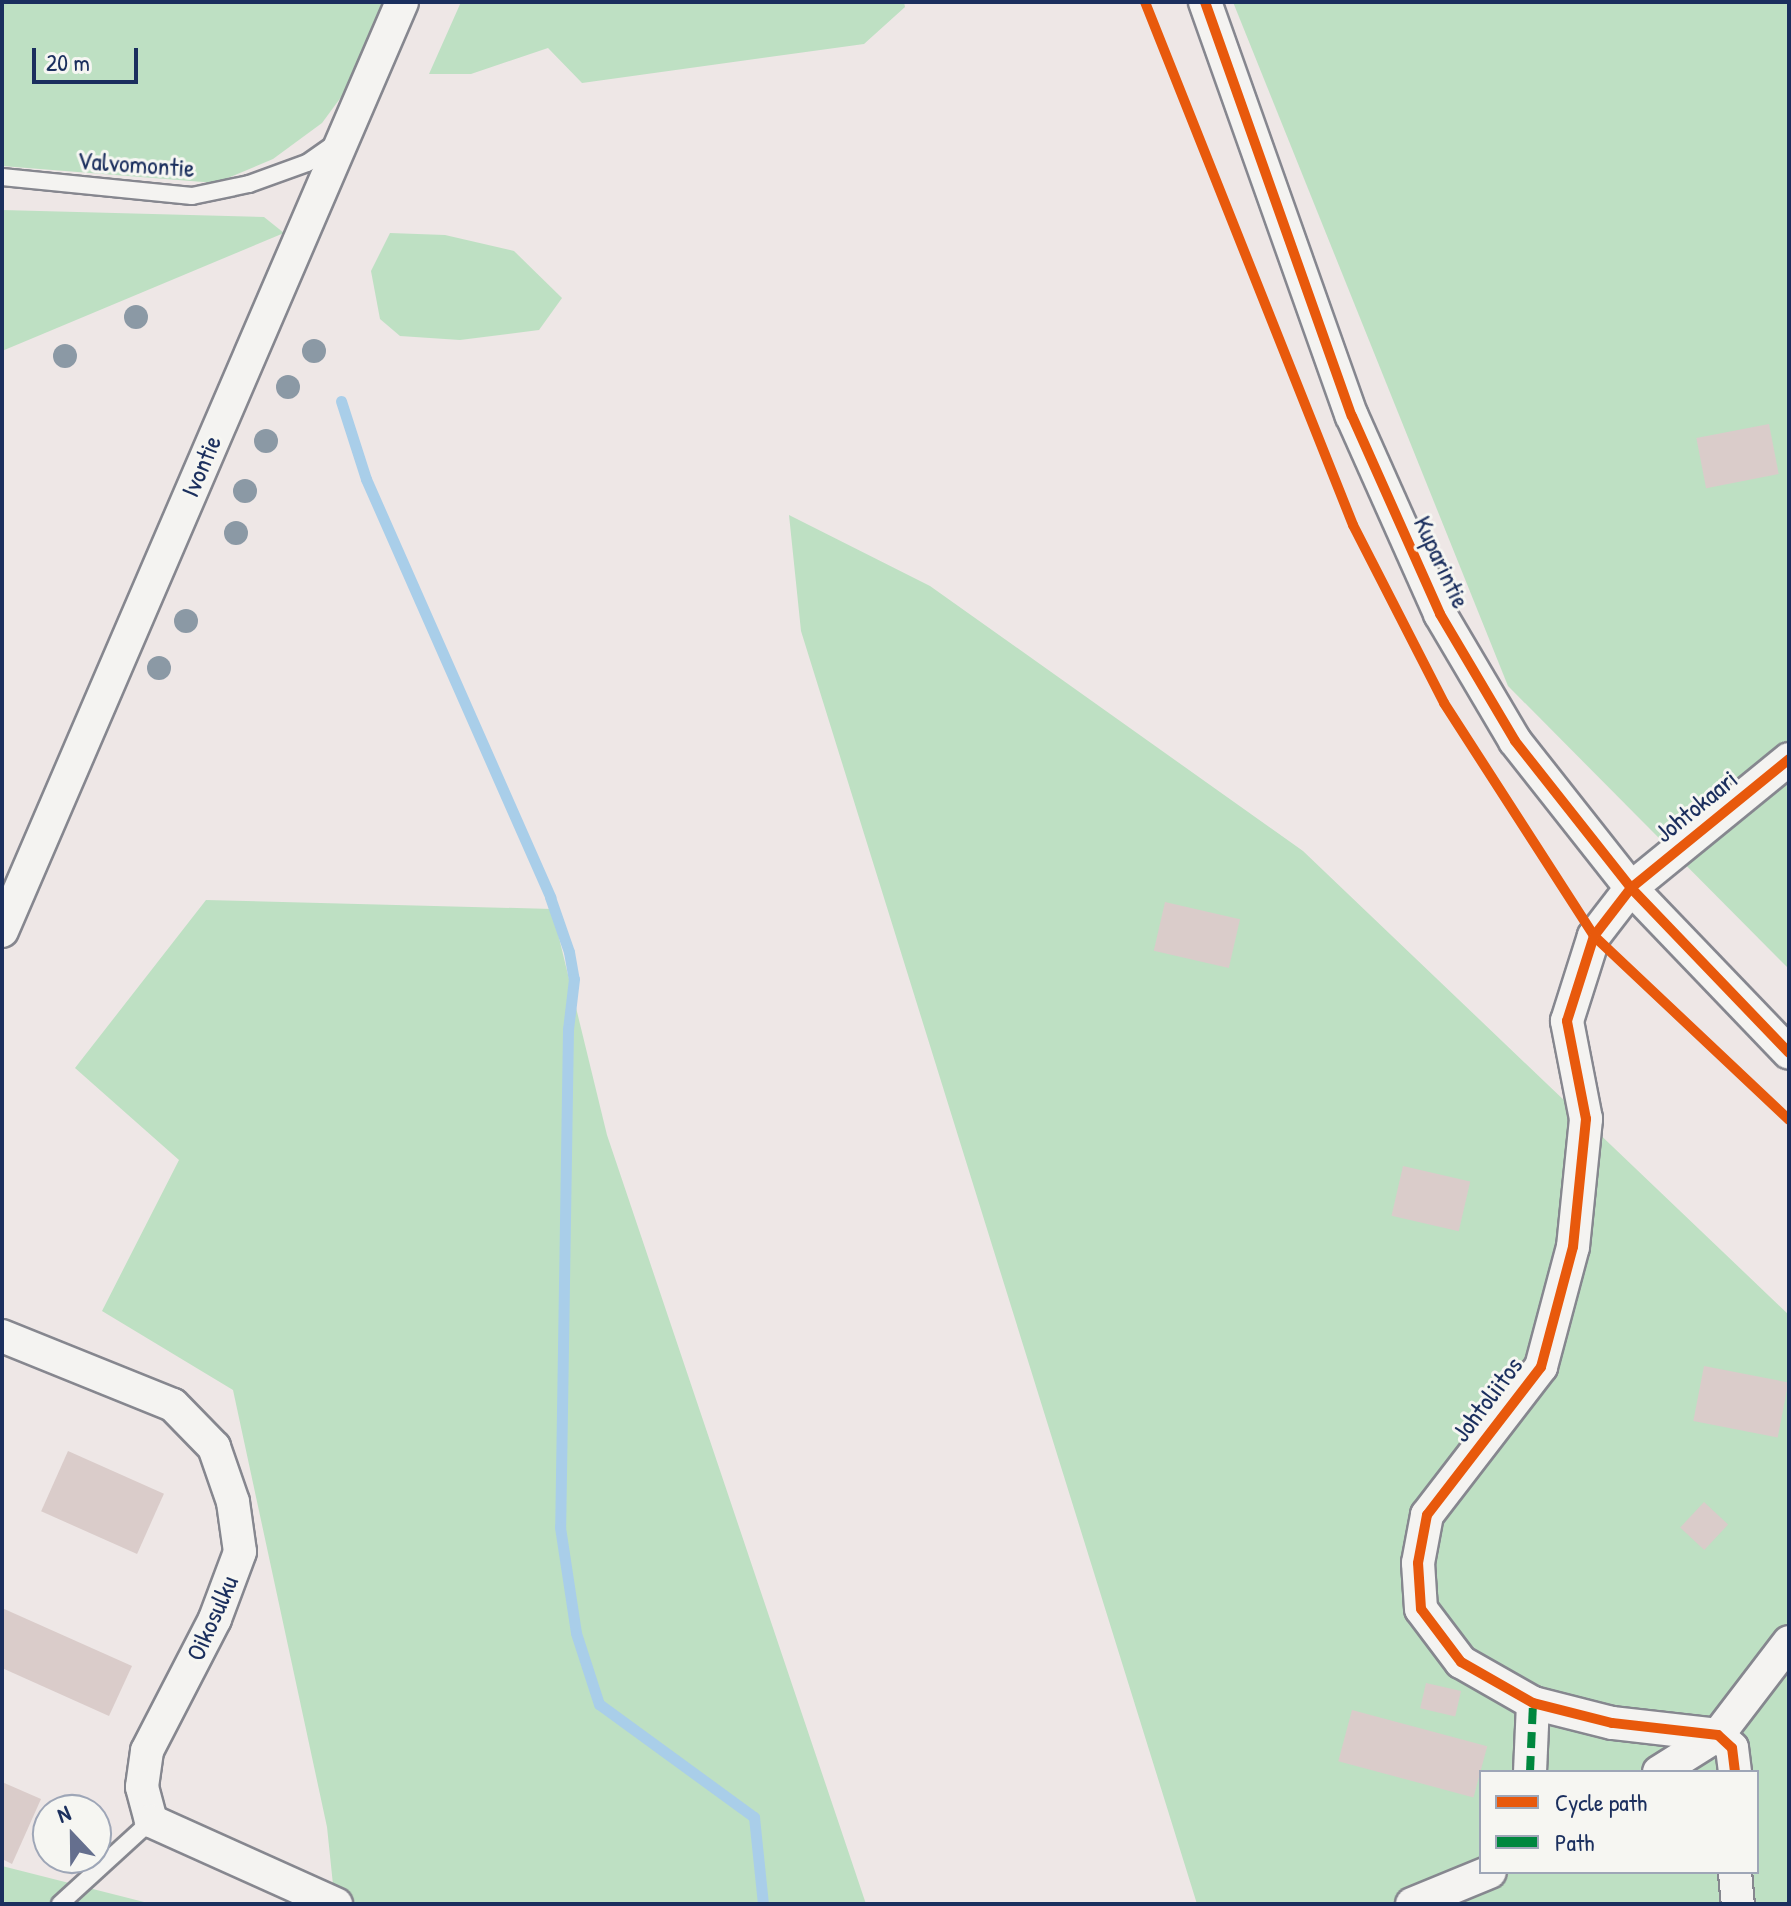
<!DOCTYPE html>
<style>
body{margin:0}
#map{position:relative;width:1791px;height:1906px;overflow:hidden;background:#eee7e6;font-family:"Patrick Hand",sans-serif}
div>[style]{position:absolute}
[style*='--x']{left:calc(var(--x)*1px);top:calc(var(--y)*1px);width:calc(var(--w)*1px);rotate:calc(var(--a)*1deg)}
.green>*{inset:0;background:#bee0c3}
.stream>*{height:11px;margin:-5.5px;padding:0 5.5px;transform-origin:5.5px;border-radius:5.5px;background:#a9cee9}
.building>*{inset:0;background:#daccca;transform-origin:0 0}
.roads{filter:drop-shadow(2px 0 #86878f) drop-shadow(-2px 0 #86878f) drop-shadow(0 2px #86878f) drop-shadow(0 -2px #86878f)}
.service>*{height:16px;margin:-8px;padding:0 8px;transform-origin:8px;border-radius:8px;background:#f4f3f1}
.minor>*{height:32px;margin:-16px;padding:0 16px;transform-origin:16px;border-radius:16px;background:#f4f3f1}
.quiet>*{height:8px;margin-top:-4px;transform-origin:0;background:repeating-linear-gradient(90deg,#00873e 0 16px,transparent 0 24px)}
.cycleway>*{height:10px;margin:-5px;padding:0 5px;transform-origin:5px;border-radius:5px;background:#e8590c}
.trees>*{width:24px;height:24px;margin:-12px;border-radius:50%;background:#8b99a5}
span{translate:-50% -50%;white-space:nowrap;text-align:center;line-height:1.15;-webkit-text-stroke:6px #f6f6f2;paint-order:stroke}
.street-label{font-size:26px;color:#1b2f5e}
.frame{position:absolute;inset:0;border:4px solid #1b2f5e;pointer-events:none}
.legend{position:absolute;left:1479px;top:1770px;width:280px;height:104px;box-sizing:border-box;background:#f6f6f2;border:2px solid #9ea6b7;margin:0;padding:10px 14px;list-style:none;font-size:24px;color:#1b2f5e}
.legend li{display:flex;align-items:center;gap:16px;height:40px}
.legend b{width:40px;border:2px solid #9ea6b7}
.north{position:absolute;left:32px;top:1794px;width:80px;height:80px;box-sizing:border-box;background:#f6f6f2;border:2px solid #9ea6b7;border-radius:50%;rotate:338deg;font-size:22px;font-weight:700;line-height:32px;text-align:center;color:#1b2f5e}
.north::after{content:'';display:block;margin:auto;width:28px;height:36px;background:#656f8e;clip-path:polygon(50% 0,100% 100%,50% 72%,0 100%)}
.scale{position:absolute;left:32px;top:48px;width:106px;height:36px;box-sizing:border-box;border:4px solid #1b2f5e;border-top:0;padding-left:10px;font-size:24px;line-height:28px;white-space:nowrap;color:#1b2f5e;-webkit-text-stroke:6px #f6f6f2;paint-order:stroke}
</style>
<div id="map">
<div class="green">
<div style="clip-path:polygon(2px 2px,384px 2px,369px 59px,322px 123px,273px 159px,216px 183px,2px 166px)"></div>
<div style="clip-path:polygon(461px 2px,904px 2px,905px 7px,864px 44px,582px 83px,548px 48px,471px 74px,429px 74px)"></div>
<div style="clip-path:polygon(1233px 2px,1789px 2px,1789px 969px,1508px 686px)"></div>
<div style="clip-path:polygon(2px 210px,264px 217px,284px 233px,2px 351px)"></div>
<div style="clip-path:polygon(390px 233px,445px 235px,514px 251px,562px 298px,539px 330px,460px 340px,400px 336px,380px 319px,371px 271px)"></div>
<div style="clip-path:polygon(evenodd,789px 515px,930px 586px,1303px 851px,1789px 1315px,1789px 1904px,1197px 1904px,801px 631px,789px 515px,1481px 1772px,1757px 1772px,1757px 1872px,1481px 1872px,1481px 1772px)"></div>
<div style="clip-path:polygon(206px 900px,552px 909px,607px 1135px,866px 1904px,335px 1904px,327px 1827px,233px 1390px,102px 1311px,179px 1160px,75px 1068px)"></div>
<div style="clip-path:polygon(2px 1866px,152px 1904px,2px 1904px)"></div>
</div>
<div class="stream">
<div style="--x:341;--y:401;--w:82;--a:72.2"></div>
<div style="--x:366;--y:479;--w:457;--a:66.2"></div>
<div style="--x:550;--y:897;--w:58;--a:70.9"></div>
<div style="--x:569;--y:952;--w:27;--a:80"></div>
<div style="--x:574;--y:979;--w:50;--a:96.8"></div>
<div style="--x:568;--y:1029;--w:498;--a:90.9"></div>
<div style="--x:560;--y:1527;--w:107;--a:81.4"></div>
<div style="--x:576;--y:1633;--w:75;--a:72.1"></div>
<div style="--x:599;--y:1704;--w:192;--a:36.1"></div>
<div style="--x:754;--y:1817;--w:87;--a:84.1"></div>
</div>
<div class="building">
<div style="left:1769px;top:424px;width:51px;height:74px;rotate:79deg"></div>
<div style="left:1165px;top:902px;width:77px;height:50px;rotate:13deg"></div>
<div style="left:1403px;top:1166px;width:69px;height:51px;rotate:13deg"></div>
<div style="left:1704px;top:1366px;width:86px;height:56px;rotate:11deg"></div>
<div style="left:68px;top:1451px;width:105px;height:66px;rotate:24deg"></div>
<div style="left:1704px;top:1502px;width:33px;height:35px;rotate:43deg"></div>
<div style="clip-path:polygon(2px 1608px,132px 1666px,109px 1716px,2px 1668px)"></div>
<div style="left:1426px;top:1683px;width:36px;height:26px;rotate:13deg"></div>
<div style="left:1352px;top:1710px;width:140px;height:53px;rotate:15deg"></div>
<div style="clip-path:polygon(2px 1782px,41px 1799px,12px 1864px,2px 1859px)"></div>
</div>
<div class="roads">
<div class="service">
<div style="--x:2;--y:177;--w:191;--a:5.7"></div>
<div style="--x:192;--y:196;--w:58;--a:-11.9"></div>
<div style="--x:249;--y:184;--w:62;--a:-19.9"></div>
<div style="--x:307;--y:163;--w:33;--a:-35"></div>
<div style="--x:60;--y:1904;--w:123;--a:-42.4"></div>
</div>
<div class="minor">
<div style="--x:1205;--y:2;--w:439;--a:70.5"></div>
<div style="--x:1352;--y:416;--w:217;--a:66"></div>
<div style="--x:1440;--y:614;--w:147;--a:59.4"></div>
<div style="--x:1515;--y:741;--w:187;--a:51.7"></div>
<div style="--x:1631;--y:888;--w:228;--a:46.2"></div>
<div style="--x:2;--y:931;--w:1011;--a:-66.7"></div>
<div style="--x:2;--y:1336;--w:184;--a:22"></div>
<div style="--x:173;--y:1405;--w:59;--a:45.7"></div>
<div style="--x:214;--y:1447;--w:58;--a:70.9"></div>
<div style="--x:233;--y:1502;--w:50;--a:82"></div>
<div style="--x:240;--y:1552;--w:72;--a:110.5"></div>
<div style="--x:215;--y:1619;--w:148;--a:117.3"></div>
<div style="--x:147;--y:1751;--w:36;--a:98"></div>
<div style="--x:142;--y:1787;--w:35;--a:75"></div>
<div style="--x:151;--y:1821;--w:203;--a:24.2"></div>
<div style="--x:1530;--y:1772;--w:69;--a:-87.5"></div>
<div style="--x:1659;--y:1772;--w:70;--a:-32.1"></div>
<div style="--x:1718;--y:1735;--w:117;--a:-52.6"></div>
<div style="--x:1735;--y:1772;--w:24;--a:-97"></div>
<div style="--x:1732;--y:1748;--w:19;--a:-137"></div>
<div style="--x:1718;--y:1735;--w:107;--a:-173.5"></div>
<div style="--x:1612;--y:1723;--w:81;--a:-165.8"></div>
<div style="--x:1533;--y:1703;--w:83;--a:-150.3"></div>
<div style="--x:1461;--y:1662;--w:66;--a:-127"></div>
<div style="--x:1421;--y:1609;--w:46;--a:-93.7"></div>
<div style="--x:1418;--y:1563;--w:49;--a:-79.4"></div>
<div style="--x:1427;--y:1515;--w:187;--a:-52.4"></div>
<div style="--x:1541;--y:1367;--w:124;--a:-75.1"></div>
<div style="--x:1573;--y:1247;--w:129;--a:-84.2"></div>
<div style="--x:1586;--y:1119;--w:100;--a:-101"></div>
<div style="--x:1567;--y:1021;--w:89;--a:-72.4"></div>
<div style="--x:1594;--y:936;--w:61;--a:-52.4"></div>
<div style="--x:1631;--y:888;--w:204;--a:-39.2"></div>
<div style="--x:1735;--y:1872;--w:32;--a:85"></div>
<div style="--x:1412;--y:1904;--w:84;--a:-22.3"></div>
</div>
</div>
<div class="quiet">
<div style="--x:1530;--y:1772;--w:69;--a:-87.5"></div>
</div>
<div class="cycleway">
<div style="--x:1145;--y:2;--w:563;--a:68.31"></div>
<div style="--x:1353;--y:525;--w:200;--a:62.9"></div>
<div style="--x:1444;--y:703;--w:277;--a:57.2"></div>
<div style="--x:1594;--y:936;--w:268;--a:43.3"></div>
<div style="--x:1205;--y:2;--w:439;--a:70.5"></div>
<div style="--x:1352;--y:416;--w:217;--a:66"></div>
<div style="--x:1440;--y:614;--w:147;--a:59.4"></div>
<div style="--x:1515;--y:741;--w:187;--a:51.7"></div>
<div style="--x:1631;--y:888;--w:228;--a:46.2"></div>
<div style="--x:1735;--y:1772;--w:24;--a:-97"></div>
<div style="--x:1732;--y:1748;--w:19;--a:-137"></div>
<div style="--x:1718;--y:1735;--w:107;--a:-173.5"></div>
<div style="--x:1612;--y:1723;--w:81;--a:-165.8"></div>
<div style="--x:1533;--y:1703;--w:83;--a:-150.3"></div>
<div style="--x:1461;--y:1662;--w:66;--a:-127"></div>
<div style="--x:1421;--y:1609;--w:46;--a:-93.7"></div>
<div style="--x:1418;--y:1563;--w:49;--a:-79.4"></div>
<div style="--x:1427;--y:1515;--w:187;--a:-52.4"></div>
<div style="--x:1541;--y:1367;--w:124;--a:-75.1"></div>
<div style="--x:1573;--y:1247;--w:129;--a:-84.2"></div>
<div style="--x:1586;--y:1119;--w:100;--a:-101"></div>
<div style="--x:1567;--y:1021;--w:89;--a:-72.4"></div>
<div style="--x:1594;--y:936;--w:61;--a:-52.4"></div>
<div style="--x:1631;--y:888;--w:204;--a:-39.2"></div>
</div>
<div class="trees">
<div style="left:136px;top:317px"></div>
<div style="left:314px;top:351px"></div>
<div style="left:65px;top:356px"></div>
<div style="left:288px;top:387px"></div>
<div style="left:266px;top:441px"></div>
<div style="left:245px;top:491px"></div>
<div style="left:236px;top:533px"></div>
<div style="left:186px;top:621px"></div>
<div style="left:159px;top:668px"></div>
</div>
<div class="street-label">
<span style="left:136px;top:164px;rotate:4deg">Valvomontie</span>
<span style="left:201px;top:466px;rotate:-67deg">Ivontie</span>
<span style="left:1442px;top:562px;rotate:65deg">Kuparintie</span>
<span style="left:1696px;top:806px;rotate:-39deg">Johtokaari</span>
<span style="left:1487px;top:1399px;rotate:-53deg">Johtoliitos</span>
<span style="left:212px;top:1618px;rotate:-66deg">Oikosulku</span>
</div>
<div class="frame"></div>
<ul class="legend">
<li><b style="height:10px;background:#e8590c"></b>Cycle path</li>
<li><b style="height:10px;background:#00873e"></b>Path</li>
</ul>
<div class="north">N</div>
<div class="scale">20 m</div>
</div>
